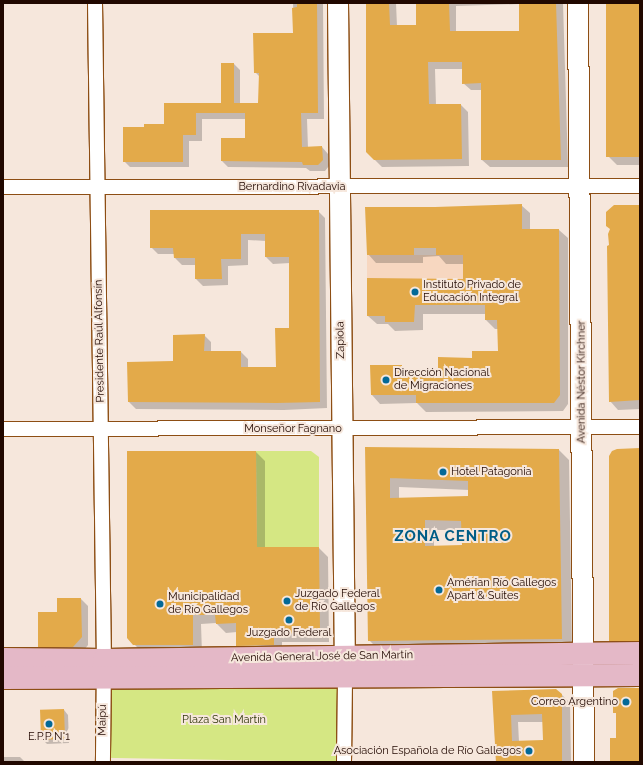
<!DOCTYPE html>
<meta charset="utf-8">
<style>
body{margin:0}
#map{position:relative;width:643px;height:765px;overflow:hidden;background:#f6e7dc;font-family:Raleway,sans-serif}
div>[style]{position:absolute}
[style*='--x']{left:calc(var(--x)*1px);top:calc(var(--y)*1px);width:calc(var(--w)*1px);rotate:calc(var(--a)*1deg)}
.built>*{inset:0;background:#f7d7c0;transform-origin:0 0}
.green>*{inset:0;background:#d5e783;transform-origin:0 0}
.shadow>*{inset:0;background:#0003}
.building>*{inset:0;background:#e3aa4a;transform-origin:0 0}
.roads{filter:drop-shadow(1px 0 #8d4e14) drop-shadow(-1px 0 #8d4e14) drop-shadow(0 1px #8d4e14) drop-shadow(0 -1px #8d4e14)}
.street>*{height:14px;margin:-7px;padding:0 7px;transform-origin:7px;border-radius:7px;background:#fff}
.secondary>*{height:20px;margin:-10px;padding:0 10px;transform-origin:10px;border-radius:10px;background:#fff}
.primary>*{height:22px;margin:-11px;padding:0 11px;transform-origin:11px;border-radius:11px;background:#e4b8c7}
.dots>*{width:11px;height:11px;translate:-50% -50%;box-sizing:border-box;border:2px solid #f6e7dc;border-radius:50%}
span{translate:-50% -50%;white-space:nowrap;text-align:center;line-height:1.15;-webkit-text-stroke:4px #f6e7dc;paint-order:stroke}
.street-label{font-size:11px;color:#210800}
.poi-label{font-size:11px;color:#210800}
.left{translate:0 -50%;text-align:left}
.right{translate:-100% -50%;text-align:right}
.park-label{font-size:11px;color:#2e3408}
.district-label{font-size:15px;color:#005d86;font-weight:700;letter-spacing:1px}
.frame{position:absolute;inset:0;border:4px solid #210800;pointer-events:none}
</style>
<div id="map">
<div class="built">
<div style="left:367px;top:255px;width:96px;height:50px"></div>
</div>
<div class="green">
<div style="clip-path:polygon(256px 451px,311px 451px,319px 457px,319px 547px,257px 547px)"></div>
<div style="left:345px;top:677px;width:85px;height:241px;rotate:91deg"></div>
</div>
<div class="shadow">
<div style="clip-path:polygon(293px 3px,323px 3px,324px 119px,307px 119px,308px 148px,322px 147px,328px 154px,329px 166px,325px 171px,310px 171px,306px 168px,228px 167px,222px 161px,246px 139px,246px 119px,202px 119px,202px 141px,189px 141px,189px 167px,130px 167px,124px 161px,145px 128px,165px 125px,165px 104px,222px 104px,234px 64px,240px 70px,240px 104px,260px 104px,260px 77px,255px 72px,294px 34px)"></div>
<div style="clip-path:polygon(evenodd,367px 3px,396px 3px,397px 26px,417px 26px,417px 3px,563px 3px,568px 167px,490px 167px,482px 160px,482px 90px,471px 90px,463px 83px,463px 69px,435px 69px,436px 105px,461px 105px,468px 112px,469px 166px,382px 167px,367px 152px,367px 3px,520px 4px,520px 32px,456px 32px,456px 6px,520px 4px)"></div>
<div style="clip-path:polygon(606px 3px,640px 3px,640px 165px,617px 165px,609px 157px)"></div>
<div style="clip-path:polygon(521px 205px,530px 213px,530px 230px,559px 230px,568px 238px,568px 404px,563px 411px,426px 412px,417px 403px,380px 404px,372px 395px,371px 366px,402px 366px,408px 372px,439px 373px,473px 359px,499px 352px,498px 329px,495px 329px,486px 320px,486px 314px,423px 314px,423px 330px,395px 331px,388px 324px,377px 324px,368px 316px,464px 280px,464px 264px,446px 264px,439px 256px,423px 257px,423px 263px,376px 263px,368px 254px,435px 208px)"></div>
<div style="clip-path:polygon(640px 206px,640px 409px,618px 410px,610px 401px)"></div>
<div style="clip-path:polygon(318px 211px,325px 218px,327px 408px,284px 410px,136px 409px,129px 402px,204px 335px,211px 342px,211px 352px,241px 352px,248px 359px,248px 368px,277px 368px,290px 329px,290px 263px,273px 264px,266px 257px,266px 241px,248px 240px,248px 265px,228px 266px,228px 285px,203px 286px,196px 279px,196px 265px,182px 265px,175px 258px,175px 254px,158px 254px,151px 247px)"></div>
<div style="clip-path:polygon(evenodd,366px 448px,559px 450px,569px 460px,572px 648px,379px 650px,369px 640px,366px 448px,399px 487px,469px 490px,469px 497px,399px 499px,399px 487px,366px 448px,434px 530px,462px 530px,463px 546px,434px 547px,434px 530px)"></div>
<div style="clip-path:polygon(640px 449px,640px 650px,619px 649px,610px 640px)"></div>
<div style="clip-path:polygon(256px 452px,265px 461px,265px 548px,319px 548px,328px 557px,329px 642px,282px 642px,282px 653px,246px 654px,237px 645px,237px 632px,226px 633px,216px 623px,201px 624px,202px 653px,143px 653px,134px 644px)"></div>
<div style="clip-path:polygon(81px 599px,88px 606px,88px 645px,81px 654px,47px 654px,39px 646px)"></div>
<div style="clip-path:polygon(evenodd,493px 692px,562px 695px,570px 703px,571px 762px,496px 762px,493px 692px,518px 722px,543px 722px,544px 741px,519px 742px,518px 722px)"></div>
<div style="clip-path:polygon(64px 710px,68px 715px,69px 743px,47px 744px,42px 739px,42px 711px)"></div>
<div style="clip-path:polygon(3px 757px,20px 757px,25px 762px,3px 762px)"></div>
</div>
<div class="building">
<div style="clip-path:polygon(297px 3px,317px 3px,318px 113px,301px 113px,302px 147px,322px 146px,323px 160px,318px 165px,303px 165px,302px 162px,221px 161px,221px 138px,245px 138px,245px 113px,196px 113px,196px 135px,183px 135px,183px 162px,123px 162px,123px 127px,144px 127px,144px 124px,164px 124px,164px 103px,221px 103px,221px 63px,234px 63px,234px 103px,258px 103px,259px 73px,254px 73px,253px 33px,293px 33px,292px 8px,297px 7px)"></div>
<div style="clip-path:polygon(366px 3px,389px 3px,390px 25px,416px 25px,416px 3px,449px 3px,450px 31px,519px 31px,519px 3px,556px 3px,561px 160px,481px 160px,481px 83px,462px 84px,462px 62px,428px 62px,429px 104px,461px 104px,462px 159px,374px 160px,366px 152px)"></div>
<div style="left:606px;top:3px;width:34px;height:154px"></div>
<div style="clip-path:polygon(522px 204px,522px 229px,559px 229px,560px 395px,554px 403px,416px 403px,416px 395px,371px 395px,370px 365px,402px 365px,402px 371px,438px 372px,438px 357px,472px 358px,472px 351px,498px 351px,497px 320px,485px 320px,485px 305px,415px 305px,414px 322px,385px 322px,385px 316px,367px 316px,367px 278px,463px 279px,463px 255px,436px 255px,436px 248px,414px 248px,414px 255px,367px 255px,365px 207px,435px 207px)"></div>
<div style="clip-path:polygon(614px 205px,640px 205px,640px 400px,609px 402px,607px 246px,609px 245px,608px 234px,610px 229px,606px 226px,606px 212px)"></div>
<div style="clip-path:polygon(150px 210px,319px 210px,320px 402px,276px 403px,128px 402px,127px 362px,173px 361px,173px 335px,205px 334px,204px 351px,241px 351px,241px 367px,276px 367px,275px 328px,289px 328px,289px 257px,265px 257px,265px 234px,241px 234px,241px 259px,221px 259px,222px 279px,195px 279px,195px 258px,174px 258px,173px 248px,150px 248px)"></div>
<div style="clip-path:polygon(evenodd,365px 447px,559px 449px,562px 639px,368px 641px,365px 447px,390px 478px,468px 481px,468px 496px,390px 498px,390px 478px,365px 447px,425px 520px,461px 521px,462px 545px,425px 546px,425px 520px)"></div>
<div style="clip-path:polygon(640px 448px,640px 641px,609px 641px,609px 456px,612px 451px,617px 449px)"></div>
<div style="clip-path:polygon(127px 451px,256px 451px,257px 547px,319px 547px,320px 633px,274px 634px,274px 645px,236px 646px,236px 623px,216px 624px,215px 615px,193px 615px,193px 645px,133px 645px,127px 638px)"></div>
<div style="clip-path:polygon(57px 598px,81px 598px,82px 637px,73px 647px,38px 647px,38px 612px,57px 612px)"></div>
<div style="clip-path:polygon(618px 688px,640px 688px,640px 762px,610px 762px,610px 738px,616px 738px,616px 713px,613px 713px,613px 691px)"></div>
<div style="clip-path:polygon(evenodd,556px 689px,562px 694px,562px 762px,496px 762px,492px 691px,556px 689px,542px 714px,543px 740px,512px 741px,511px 715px,542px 714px)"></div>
<div style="left:64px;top:709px;width:30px;height:24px;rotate:88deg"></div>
</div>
<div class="roads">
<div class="street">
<div style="--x:95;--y:3;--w:657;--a:89.22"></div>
<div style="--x:104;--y:660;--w:102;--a:90.6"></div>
<div style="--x:3;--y:187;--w:637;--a:-0.09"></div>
<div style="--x:3;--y:429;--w:637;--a:-0.18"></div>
<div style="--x:344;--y:762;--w:85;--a:-89.3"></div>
</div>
<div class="secondary">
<div style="--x:338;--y:3;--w:670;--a:89.4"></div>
<div style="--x:578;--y:3;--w:759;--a:89.55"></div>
</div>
<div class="primary">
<div style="--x:3;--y:659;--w:101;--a:0.6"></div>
<div style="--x:104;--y:660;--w:536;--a:-0.75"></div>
<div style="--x:3;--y:678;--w:637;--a:-0.27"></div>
</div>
</div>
<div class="dots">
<div style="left:415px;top:292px;background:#036997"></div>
<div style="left:386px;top:380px;background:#036997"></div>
<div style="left:443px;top:472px;background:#036997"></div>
<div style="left:439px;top:590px;background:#036997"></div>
<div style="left:287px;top:601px;background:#036997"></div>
<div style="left:160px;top:604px;background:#036997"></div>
<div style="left:289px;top:620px;background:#036997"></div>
<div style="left:626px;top:702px;background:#036997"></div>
<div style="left:49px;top:724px;background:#036997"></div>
<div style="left:529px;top:751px;background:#036997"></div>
</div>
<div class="street-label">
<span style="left:292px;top:187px">Bernardino Rivadavia</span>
<span style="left:341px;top:340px;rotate:-91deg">Zapiola</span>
<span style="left:100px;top:341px;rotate:-91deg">Presidente Raúl Alfonsín</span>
<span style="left:582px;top:382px;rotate:-90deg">Avenida Néstor Kirchner</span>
<span style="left:293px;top:429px">Monseñor Fagnano</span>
<span style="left:322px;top:657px;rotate:-1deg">Avenida General José de San Martín</span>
<span style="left:103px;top:720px;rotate:-89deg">Maipú</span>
</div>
<div class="poi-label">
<span class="left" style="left:423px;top:292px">Instituto Privado de<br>Educación Integral</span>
<span class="left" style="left:394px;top:380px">Dirección Nacional<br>de Migraciones</span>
<span class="left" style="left:451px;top:472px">Hotel Patagonia</span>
<span class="left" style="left:447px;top:590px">Amérian Río Gallegos<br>Apart &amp; Suites</span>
<span class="left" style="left:295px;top:601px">Juzgado Federal<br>de Río Gallegos</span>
<span class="left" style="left:168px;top:604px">Municipalidad<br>de Río Gallegos</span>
<span style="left:289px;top:633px">Juzgado Federal</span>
<span class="right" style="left:618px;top:702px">Correo Argentino</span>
<span style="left:49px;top:737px">E.P.P N°1</span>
<span class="right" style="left:521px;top:751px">Asociación Española de Río Gallegos</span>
</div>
<div class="park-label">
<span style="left:224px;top:720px">Plaza San Martín</span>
</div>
<div class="district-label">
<span style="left:453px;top:537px">ZONA CENTRO</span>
</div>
<div class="frame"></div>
</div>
